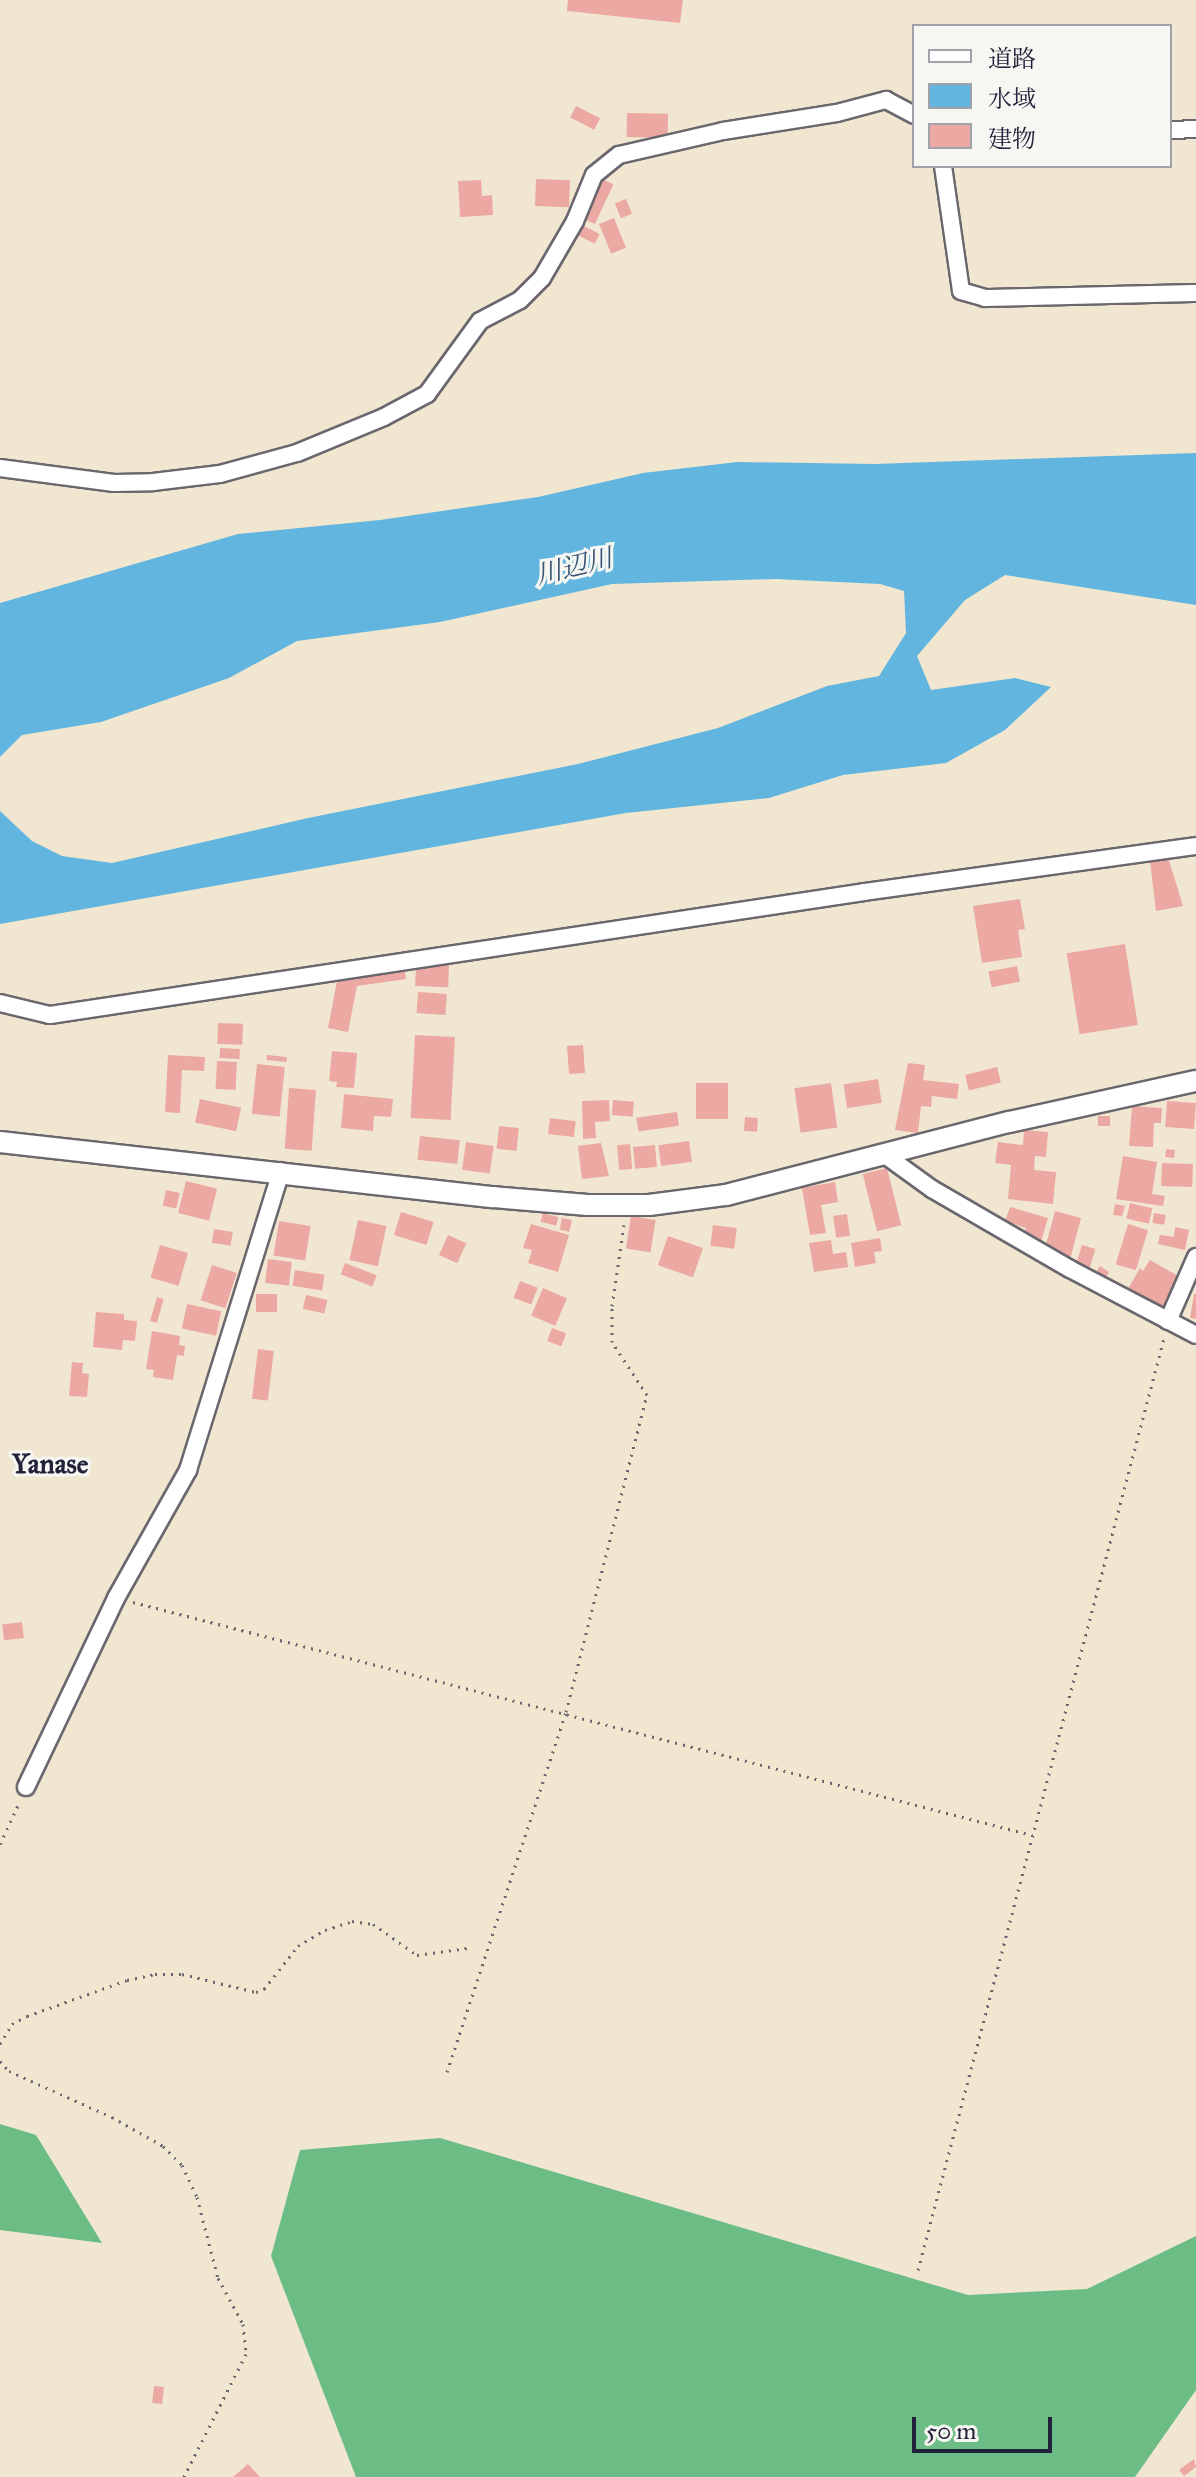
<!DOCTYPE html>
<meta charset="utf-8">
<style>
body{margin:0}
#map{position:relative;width:1196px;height:2477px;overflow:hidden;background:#f1e7d0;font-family:"IM FELL Great Primer","Noto Serif JP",serif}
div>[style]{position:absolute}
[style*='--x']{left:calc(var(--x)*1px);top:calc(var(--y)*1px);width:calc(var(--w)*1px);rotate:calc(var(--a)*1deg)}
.forest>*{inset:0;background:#6cbc85}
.water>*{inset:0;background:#62b5de}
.building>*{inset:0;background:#eca8a3;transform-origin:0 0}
.path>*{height:3px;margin-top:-1.5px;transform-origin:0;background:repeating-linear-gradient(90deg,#6a676f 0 2px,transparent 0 8px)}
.roads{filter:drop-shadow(2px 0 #6a676f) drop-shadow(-2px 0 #6a676f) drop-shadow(0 2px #6a676f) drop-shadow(0 -2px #6a676f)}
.minor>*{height:16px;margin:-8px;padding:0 8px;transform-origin:8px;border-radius:8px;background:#fff}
.tertiary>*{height:20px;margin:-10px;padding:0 10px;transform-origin:10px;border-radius:10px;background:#fff}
span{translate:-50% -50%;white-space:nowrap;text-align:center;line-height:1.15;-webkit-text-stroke:6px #f6f6f2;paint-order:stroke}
.water-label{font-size:26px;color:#385574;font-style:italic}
.quarter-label{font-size:28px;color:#22223b;font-weight:700}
.legend{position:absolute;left:912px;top:24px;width:260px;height:144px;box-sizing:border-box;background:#f6f6f2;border:2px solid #a1a1a9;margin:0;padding:10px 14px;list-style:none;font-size:24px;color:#22223b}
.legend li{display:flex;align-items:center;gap:16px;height:40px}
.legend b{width:40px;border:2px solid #a1a1a9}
.scale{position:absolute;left:912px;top:2417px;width:140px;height:36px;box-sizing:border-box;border:4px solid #22223b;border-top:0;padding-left:10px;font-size:24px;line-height:28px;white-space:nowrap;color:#22223b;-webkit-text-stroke:6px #f6f6f2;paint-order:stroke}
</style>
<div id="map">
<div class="forest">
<div style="clip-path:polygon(0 2124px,36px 2135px,102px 2243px,0 2230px)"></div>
<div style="clip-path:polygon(440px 2138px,968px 2295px,1087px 2289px,1196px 2236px,1196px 2390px,1135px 2477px,356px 2477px,271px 2256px,300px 2150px)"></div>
</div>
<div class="water">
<div style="clip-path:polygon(1196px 453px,1196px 605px,1005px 575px,965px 600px,917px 656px,931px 690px,1015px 678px,1051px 687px,1005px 730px,946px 763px,843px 775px,769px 798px,626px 813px,0 924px,0 811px,32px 841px,62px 856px,112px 863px,308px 818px,578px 764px,718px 728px,827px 686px,879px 676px,906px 633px,904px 591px,880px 584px,776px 579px,612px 584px,440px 622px,297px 641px,229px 678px,101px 722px,22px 735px,0 757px,0 603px,238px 534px,380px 520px,538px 497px,643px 473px,737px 462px,875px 464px)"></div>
</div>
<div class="building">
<div style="clip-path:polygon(568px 0,683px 0,680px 23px,567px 11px)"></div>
<div style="left:576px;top:106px;width:27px;height:13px;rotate:27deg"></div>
<div style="left:627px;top:113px;width:41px;height:24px;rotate:1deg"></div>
<div style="left:598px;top:177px;width:17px;height:44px;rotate:25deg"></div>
<div style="left:536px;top:179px;width:34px;height:27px;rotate:2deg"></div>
<div style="clip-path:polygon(481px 180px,482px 196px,492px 195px,493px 215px,460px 217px,458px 181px)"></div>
<div style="left:626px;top:199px;width:16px;height:12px;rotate:68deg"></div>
<div style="left:614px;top:218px;width:32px;height:16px;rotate:68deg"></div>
<div style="left:580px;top:224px;width:22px;height:11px;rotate:27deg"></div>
<div style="clip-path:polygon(1168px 857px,1183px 906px,1156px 911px,1150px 861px)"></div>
<div style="clip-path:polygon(1020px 899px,1025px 929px,1018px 930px,1022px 957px,982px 963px,973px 906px)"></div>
<div style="left:1125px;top:944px;width:82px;height:59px;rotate:81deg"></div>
<div style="left:416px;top:964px;width:33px;height:22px;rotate:2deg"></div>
<div style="clip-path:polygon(404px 966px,406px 979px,357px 986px,348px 1032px,328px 1028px,338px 976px)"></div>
<div style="left:1017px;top:966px;width:16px;height:29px;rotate:79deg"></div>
<div style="left:418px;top:992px;width:29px;height:21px;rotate:4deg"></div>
<div style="left:218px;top:1023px;width:25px;height:21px;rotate:2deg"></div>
<div style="left:415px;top:1035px;width:40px;height:83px;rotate:3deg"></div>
<div style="left:583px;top:1045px;width:28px;height:16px;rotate:86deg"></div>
<div style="left:220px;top:1048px;width:20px;height:10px;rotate:3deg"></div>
<div style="clip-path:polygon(332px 1051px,357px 1053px,354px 1088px,336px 1087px,337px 1082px,329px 1081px)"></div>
<div style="clip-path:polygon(168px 1055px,205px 1057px,204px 1071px,182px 1070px,180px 1113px,165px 1112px)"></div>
<div style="left:267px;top:1055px;width:20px;height:5px;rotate:6deg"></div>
<div style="left:217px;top:1061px;width:20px;height:28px;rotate:3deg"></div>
<div style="clip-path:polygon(908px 1063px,925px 1065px,923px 1080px,959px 1084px,957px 1099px,932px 1096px,931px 1107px,921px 1106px,918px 1133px,895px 1130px)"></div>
<div style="left:257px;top:1064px;width:28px;height:50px;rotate:6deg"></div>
<div style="left:997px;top:1067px;width:16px;height:33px;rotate:76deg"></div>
<div style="left:878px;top:1079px;width:24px;height:35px;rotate:81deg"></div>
<div style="left:696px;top:1083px;width:32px;height:36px"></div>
<div style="left:831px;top:1083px;width:45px;height:37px;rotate:82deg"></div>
<div style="left:289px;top:1088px;width:27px;height:61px;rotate:4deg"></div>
<div style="clip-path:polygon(344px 1094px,393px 1099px,391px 1117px,374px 1116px,373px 1131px,341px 1128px)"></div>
<div style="left:200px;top:1099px;width:42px;height:24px;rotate:12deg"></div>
<div style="clip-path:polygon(609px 1100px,610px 1121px,595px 1122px,596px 1138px,583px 1139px,582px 1101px)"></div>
<div style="left:613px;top:1100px;width:21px;height:15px;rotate:5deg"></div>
<div style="left:1167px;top:1101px;width:29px;height:26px;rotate:4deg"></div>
<div style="clip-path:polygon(1132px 1106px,1162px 1108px,1161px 1123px,1154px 1123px,1153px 1147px,1129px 1146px)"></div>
<div style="left:677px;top:1112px;width:14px;height:41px;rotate:82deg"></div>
<div style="left:1098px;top:1116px;width:12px;height:10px"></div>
<div style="left:745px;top:1117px;width:13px;height:14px;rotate:4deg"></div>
<div style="left:550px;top:1118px;width:26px;height:16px;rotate:7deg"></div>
<div style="left:499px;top:1126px;width:20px;height:23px;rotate:6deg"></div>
<div style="clip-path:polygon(1024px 1130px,1048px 1132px,1046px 1157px,1035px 1156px,1034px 1170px,1056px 1172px,1053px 1204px,1008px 1199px,1011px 1165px,995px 1163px,998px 1142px,1023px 1145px)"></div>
<div style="left:420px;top:1136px;width:40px;height:24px;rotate:6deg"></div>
<div style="left:689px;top:1141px;width:21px;height:31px;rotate:82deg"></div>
<div style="left:466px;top:1142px;width:28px;height:28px;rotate:8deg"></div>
<div style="clip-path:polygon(601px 1143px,609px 1176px,582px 1179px,578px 1146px)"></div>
<div style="left:630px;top:1144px;width:25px;height:13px;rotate:85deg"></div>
<div style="left:655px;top:1145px;width:22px;height:22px;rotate:85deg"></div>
<div style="left:1166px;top:1149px;width:9px;height:8px;rotate:6deg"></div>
<div style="clip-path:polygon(1123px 1156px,1157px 1162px,1152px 1194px,1165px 1196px,1163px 1206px,1116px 1199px)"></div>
<div style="left:1162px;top:1163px;width:31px;height:23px;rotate:2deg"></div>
<div style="left:887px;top:1168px;width:59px;height:25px;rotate:76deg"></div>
<div style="left:186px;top:1181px;width:32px;height:33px;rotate:14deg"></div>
<div style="clip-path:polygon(835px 1182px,838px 1202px,821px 1205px,826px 1233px,810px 1235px,802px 1188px)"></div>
<div style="left:166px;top:1190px;width:14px;height:16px;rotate:12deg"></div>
<div style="left:1130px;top:1203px;width:23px;height:16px;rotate:13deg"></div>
<div style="clip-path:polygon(1115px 1204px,1125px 1206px,1122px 1216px,1113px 1215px)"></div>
<div style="clip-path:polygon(1010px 1207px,1048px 1218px,1041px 1242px,1023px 1237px,1026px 1228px,1005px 1221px)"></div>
<div style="left:1055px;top:1211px;width:27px;height:40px;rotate:15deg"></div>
<div style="left:401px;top:1212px;width:34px;height:24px;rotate:17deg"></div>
<div style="left:543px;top:1213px;width:16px;height:9px;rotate:15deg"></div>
<div style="left:1154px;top:1213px;width:12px;height:10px;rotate:9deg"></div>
<div style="left:847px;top:1214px;width:22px;height:14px;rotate:82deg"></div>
<div style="left:631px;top:1216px;width:25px;height:33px;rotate:9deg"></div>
<div style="left:562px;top:1218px;width:10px;height:12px;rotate:11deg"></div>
<div style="left:358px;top:1220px;width:29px;height:41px;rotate:12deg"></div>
<div style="left:279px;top:1221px;width:32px;height:35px;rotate:9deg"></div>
<div style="clip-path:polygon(531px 1224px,569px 1235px,558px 1272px,528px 1263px,532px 1250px,523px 1248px)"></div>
<div style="left:1128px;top:1224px;width:21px;height:42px;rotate:17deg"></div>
<div style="left:713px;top:1225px;width:24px;height:21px;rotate:7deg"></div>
<div style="clip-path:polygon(1175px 1227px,1189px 1230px,1185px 1250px,1158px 1244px,1160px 1235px,1174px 1237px)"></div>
<div style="left:214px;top:1229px;width:19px;height:14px;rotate:9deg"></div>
<div style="left:448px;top:1235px;width:20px;height:22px;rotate:24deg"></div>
<div style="left:668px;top:1236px;width:37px;height:31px;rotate:19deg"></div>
<div style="clip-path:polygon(880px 1238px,882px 1251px,874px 1252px,876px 1263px,855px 1267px,851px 1243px)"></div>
<div style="clip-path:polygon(831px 1240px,833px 1254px,846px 1252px,848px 1267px,814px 1272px,809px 1243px)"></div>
<div style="left:160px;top:1245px;width:29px;height:34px;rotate:16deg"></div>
<div style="left:1082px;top:1245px;width:14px;height:21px;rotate:17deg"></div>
<div style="left:268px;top:1259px;width:24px;height:24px;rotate:7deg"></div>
<div style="clip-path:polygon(1150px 1260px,1180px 1277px,1162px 1308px,1128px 1289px,1140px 1268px,1143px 1271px)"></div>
<div style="left:345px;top:1263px;width:34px;height:12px;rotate:21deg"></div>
<div style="left:212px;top:1265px;width:26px;height:37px;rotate:18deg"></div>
<div style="left:1100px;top:1266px;width:11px;height:11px;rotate:34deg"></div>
<div style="left:295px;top:1270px;width:30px;height:16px;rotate:9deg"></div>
<div style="left:520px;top:1281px;width:19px;height:18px;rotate:21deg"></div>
<div style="left:543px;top:1288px;width:26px;height:30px;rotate:23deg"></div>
<div style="left:256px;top:1294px;width:21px;height:18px"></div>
<div style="clip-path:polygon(1194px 1294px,1196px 1294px,1196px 1319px,1190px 1318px)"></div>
<div style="left:306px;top:1295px;width:22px;height:14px;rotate:13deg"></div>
<div style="left:157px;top:1297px;width:7px;height:25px;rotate:16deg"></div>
<div style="left:187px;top:1304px;width:35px;height:25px;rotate:12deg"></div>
<div style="clip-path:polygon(96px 1312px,124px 1314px,124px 1320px,137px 1321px,135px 1341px,123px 1340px,122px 1350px,93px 1347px)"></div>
<div style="left:552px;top:1328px;width:15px;height:14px;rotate:20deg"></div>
<div style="clip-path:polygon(152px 1331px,180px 1336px,179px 1345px,185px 1346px,184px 1356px,177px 1355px,173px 1380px,153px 1377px,154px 1370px,146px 1369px)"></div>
<div style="left:258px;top:1349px;width:16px;height:50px;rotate:7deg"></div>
<div style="clip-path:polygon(72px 1362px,83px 1363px,82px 1373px,89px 1374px,87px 1397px,69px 1396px)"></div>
<div style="left:22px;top:1622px;width:16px;height:20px;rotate:83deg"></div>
<div style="left:154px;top:2386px;width:10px;height:17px;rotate:6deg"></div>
<div style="clip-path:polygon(1194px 2459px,1196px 2467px,1184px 2476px,1179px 2470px)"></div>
<div style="clip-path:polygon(248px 2464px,260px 2477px,233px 2477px)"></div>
</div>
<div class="path">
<div style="--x:133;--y:1602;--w:929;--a:14.53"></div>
<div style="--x:0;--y:1844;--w:45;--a:-65.1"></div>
<div style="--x:0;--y:2044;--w:23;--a:-59"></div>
<div style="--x:12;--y:2024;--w:17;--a:-28"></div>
<div style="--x:27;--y:2016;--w:106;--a:-19.8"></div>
<div style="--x:127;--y:1980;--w:29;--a:-12"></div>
<div style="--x:155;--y:1974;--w:27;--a:0"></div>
<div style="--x:182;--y:1974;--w:76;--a:13.7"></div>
<div style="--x:256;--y:1992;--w:9;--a:-21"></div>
<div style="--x:264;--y:1989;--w:55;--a:-51.7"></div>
<div style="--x:298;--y:1946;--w:31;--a:-31"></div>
<div style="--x:325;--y:1930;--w:28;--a:-18"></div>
<div style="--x:352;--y:1921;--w:21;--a:8"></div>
<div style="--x:373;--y:1924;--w:54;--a:35.2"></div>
<div style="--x:417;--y:1955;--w:51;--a:-7.8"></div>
<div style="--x:0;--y:2061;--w:13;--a:48"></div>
<div style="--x:9;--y:2071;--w:113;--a:24.1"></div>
<div style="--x:112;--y:2117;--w:59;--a:29.6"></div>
<div style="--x:163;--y:2146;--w:27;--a:45"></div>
<div style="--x:182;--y:2165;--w:35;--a:65"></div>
<div style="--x:197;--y:2197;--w:84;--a:75.5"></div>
<div style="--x:218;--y:2278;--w:52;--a:61.5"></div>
<div style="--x:243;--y:2324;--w:30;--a:84"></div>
<div style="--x:246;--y:2354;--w:138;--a:116.8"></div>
<div style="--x:447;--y:2072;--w:379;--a:-71.7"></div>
<div style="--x:566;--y:1712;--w:327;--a:-75.7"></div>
<div style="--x:647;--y:1395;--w:64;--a:-123.4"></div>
<div style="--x:612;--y:1342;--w:36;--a:-90"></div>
<div style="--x:612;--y:1306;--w:82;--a:-81.6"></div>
<div style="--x:918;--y:2270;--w:964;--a:-75.21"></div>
</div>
<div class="roads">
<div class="minor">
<div style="--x:1170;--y:130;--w:26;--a:-2"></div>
<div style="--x:943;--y:166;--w:126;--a:81.8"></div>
<div style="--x:961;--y:291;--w:25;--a:16"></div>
<div style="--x:985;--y:298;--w:211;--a:-1.4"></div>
<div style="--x:0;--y:468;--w:115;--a:7.5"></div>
<div style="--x:114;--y:483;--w:39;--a:-1"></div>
<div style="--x:153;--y:482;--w:67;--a:-6.8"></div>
<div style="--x:220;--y:474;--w:80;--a:-15.3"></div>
<div style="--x:297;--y:453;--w:94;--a:-22.5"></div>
<div style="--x:384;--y:417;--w:49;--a:-28.1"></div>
<div style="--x:427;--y:394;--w:90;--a:-54"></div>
<div style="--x:480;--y:321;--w:45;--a:-27.7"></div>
<div style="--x:520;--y:300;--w:31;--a:-45"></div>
<div style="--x:542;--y:278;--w:66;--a:-59.9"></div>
<div style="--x:575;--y:221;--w:50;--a:-67.6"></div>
<div style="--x:594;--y:175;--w:32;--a:-39"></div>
<div style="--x:619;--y:155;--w:107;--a:-13"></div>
<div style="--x:723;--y:131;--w:115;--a:-9"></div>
<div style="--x:837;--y:113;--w:51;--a:-14.9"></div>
<div style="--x:886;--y:100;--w:32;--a:28"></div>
<div style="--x:0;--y:1003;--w:51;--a:13.5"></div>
<div style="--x:50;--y:1015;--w:823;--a:-8.59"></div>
<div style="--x:864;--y:892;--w:335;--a:-7.9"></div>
<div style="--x:885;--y:1155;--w:58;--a:35.9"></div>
<div style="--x:932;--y:1189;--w:160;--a:30.1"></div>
<div style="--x:1070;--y:1269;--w:142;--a:27.6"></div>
<div style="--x:1168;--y:1321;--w:70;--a:-66.4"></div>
<div style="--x:26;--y:1787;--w:209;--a:-64.5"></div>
<div style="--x:116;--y:1598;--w:147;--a:-60.6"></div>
<div style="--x:188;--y:1470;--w:313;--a:-72.7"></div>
</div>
<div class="tertiary">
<div style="--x:0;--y:1142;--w:496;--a:6.4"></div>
<div style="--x:493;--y:1197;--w:95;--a:4.8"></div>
<div style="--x:588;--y:1205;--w:61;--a:0"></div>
<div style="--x:649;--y:1205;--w:78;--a:-7.4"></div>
<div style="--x:726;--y:1195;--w:292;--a:-14.5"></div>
<div style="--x:1009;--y:1122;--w:191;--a:-12.4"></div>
</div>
</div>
<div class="water-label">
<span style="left:574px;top:567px;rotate:-14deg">川辺川</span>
</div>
<div class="quarter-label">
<span style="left:50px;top:1464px">Yanase</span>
</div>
<ul class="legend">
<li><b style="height:10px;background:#fff"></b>道路</li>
<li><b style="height:22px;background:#62b5de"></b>水域</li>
<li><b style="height:22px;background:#eca8a3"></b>建物</li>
</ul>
<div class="scale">50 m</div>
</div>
